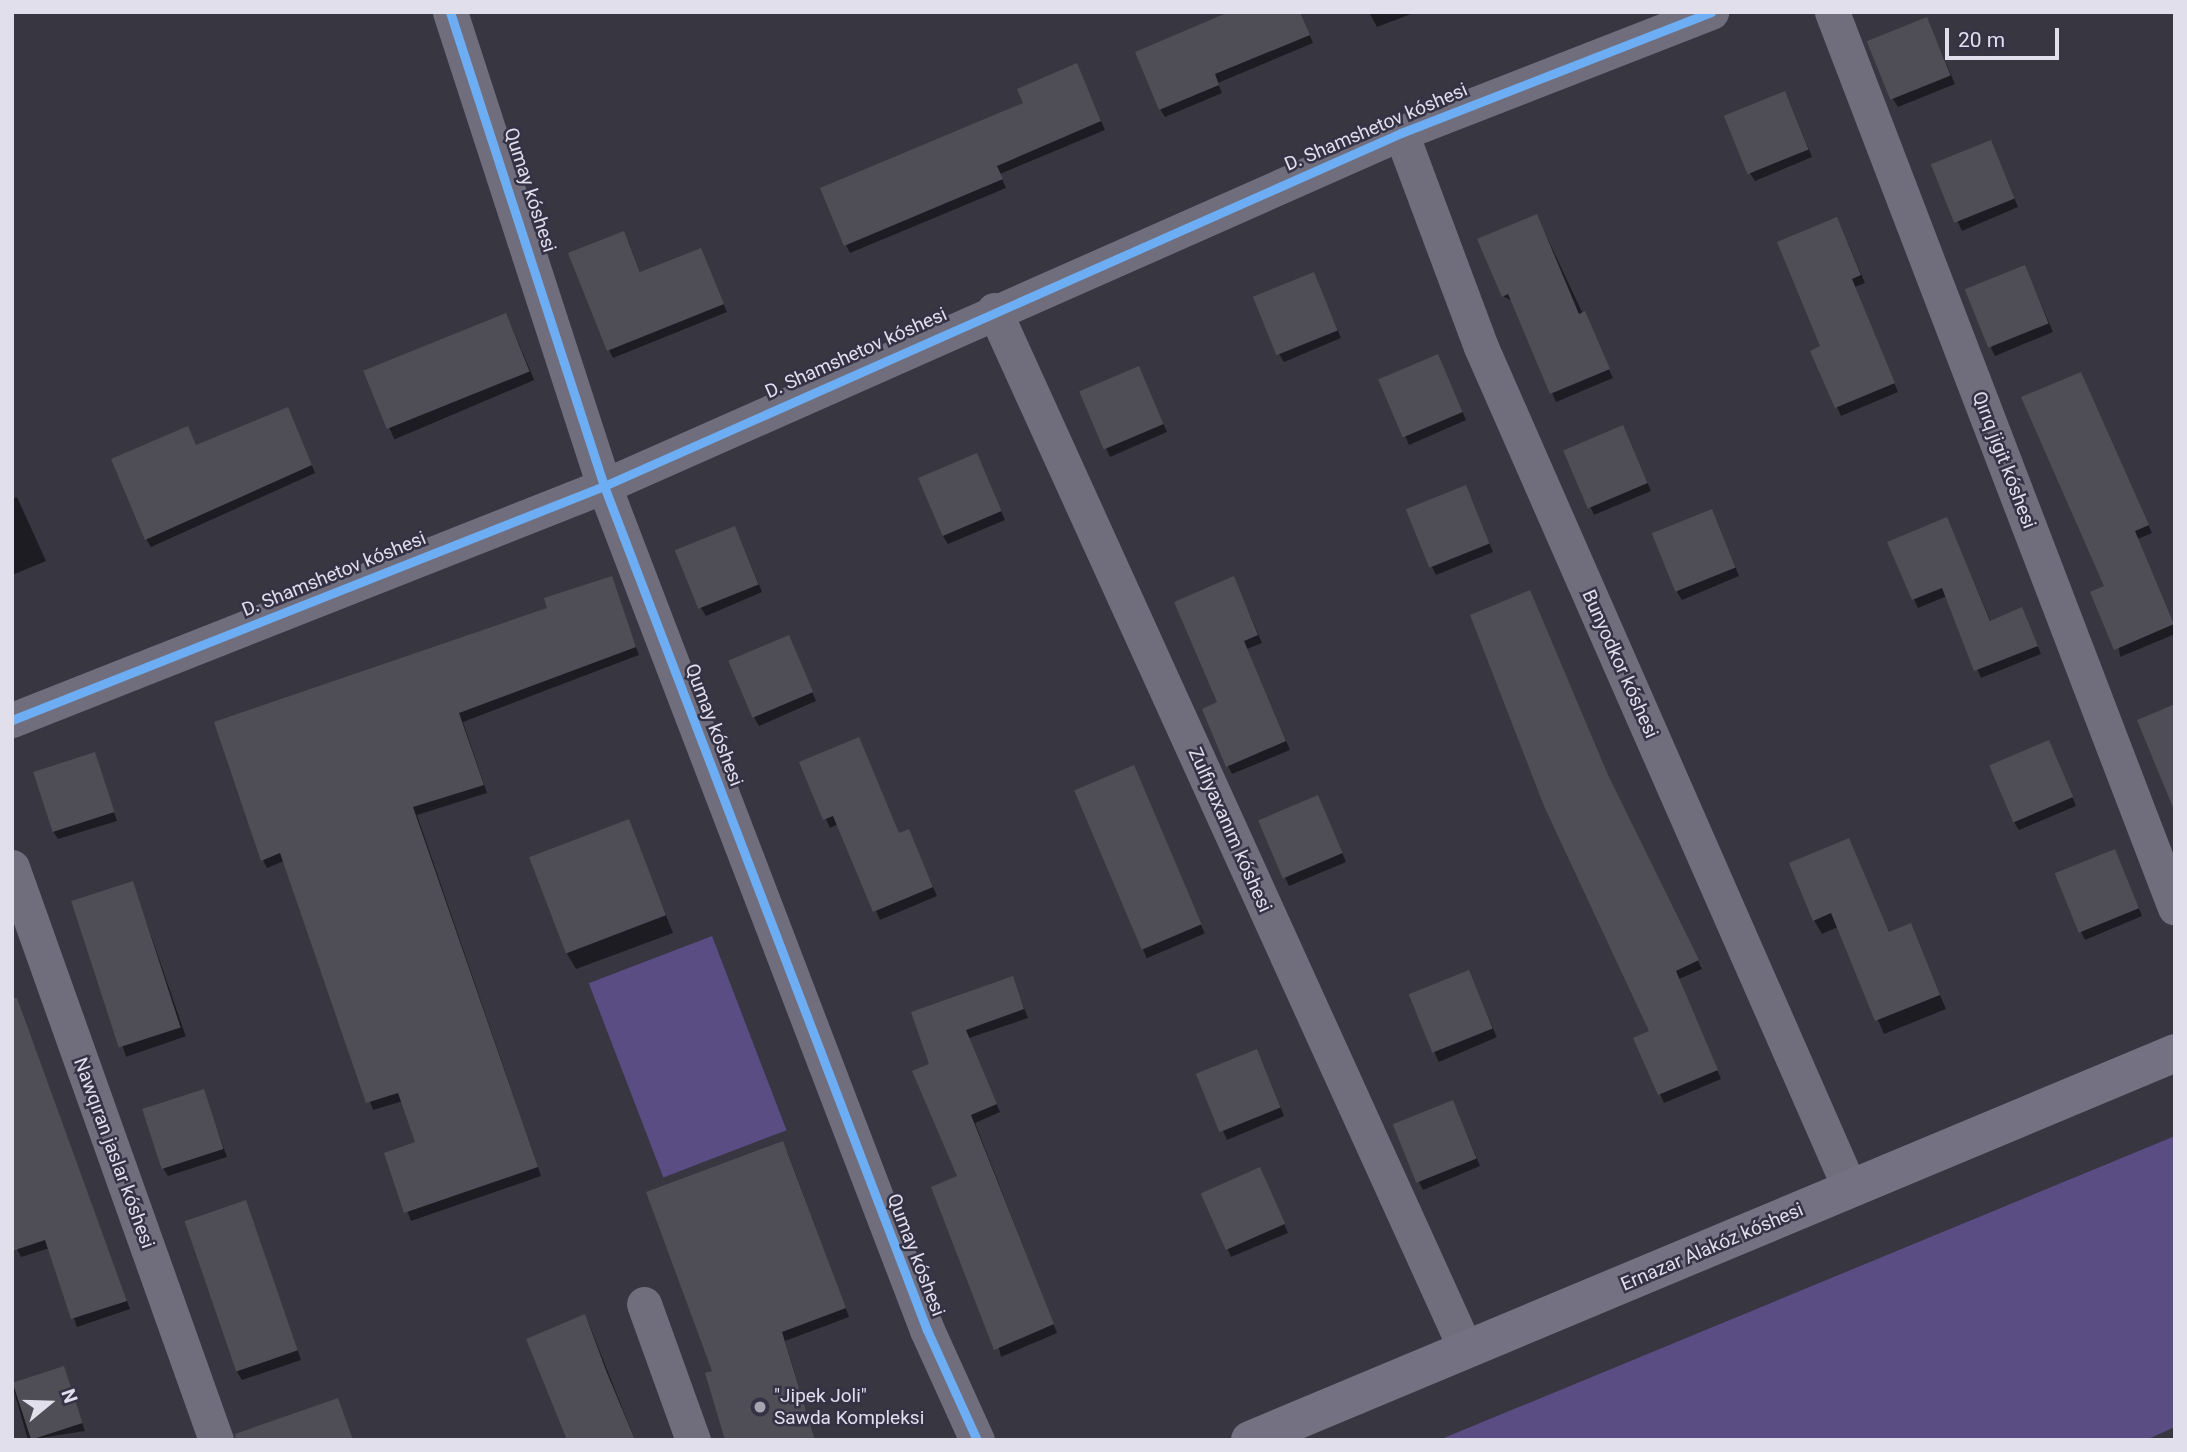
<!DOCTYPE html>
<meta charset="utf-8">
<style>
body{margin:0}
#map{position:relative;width:2187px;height:1452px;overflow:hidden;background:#383641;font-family:Roboto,sans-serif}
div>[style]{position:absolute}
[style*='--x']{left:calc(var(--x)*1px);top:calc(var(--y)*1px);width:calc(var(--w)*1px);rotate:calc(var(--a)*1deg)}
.green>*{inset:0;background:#594d84;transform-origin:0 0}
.shadow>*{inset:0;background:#0007;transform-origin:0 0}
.building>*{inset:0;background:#4f4e56;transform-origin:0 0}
.minor>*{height:35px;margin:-17.5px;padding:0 17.5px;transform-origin:17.5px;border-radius:17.5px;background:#706e7d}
.secondary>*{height:38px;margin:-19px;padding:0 19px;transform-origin:19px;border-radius:19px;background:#747182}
.cycleway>*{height:9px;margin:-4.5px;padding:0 4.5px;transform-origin:4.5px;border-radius:4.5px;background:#6dadf4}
.dots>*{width:19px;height:19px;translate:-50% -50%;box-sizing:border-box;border:4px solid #353245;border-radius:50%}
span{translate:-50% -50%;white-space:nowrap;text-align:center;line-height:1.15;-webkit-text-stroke:5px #353245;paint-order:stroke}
.street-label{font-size:19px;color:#e0dfeb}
.poi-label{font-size:19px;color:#e0dfeb}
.left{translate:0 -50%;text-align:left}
.frame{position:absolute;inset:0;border:14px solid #e0dfeb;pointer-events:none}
.north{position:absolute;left:14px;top:1368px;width:70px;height:70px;-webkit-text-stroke:5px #353245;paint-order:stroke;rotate:71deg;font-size:19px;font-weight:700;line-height:28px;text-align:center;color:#e0dfeb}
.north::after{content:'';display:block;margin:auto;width:24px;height:32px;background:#e0dfeb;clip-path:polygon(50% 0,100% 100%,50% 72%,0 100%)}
.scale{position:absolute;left:1945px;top:28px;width:114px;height:32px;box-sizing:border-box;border:4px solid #e0dfeb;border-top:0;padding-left:9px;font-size:21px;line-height:24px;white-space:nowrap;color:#e0dfeb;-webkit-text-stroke:5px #353245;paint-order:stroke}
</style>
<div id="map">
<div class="green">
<div style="left:712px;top:936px;width:208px;height:132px;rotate:69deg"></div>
<div style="clip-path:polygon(2175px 1136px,2175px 1427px,2146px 1440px,1439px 1440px)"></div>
</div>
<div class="shadow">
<div style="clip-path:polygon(1300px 12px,1313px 43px,1218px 83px,1222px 93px,1165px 117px,1160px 109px)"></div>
<div style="clip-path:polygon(1369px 12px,1416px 12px,1377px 27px)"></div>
<div style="clip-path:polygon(1927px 19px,1955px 84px,1898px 107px,1893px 99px)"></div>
<div style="clip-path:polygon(1077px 65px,1105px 130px,1000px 174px,1006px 188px,850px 253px,846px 245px)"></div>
<div style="clip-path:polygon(1789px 101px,1812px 157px,1755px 181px,1750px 173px)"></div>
<div style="clip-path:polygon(1995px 151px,2018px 207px,1962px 231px,1933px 167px)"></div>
<div style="clip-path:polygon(1537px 216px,1613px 378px,1556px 402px,1514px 302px,1503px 296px)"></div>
<div style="clip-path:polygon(1841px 227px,1865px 283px,1855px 287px,1898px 392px,1841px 416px,1813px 352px,1822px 347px)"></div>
<div style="clip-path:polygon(628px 241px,641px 274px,700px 250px,727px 312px,613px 358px,609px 350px)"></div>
<div style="clip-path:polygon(2029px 276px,2053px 332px,1995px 356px,1991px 348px)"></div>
<div style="clip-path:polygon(1317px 282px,1341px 338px,1284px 362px,1279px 354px)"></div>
<div style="left:510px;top:323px;width:62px;height:152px;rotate:67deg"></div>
<div style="clip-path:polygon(1442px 365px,1466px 420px,1409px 445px,1381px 380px)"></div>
<div style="clip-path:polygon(1143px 376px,1167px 432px,1110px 457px,1081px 392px)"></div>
<div style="clip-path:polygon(2085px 382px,2152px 533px,2138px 539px,2175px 626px,2175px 634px,2120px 657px)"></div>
<div style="clip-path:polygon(292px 417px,315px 473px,151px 547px,146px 539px,196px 447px)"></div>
<div style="clip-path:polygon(1627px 435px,1651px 491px,1594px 515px,1565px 451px)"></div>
<div style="clip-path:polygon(981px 463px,1005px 520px,948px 544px,943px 536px)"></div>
<div style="clip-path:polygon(1470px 495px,1493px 552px,1436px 575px,1432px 567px)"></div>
<div style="clip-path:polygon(17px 497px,46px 561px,12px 575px,12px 499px)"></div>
<div style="clip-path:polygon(1716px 519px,1739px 576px,1682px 600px,1677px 592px)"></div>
<div style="clip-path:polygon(1947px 519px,1991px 622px,2026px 618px,2041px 654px,1981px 678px,1947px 596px,1918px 608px,1889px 543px)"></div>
<div style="clip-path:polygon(739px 536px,762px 592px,706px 616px,701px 608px)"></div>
<div style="clip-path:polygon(611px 578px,639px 655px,463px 722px,487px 793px,417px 815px,541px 1176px,411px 1221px,386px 1154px,417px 1143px,403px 1101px,373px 1110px,284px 861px,267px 868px,263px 860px,550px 609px)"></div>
<div style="clip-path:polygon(1238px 587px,1262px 643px,1247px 649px,1290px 750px,1232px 774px,1228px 766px)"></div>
<div style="clip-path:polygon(793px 645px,816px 701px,759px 726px,754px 717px)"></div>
<div style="clip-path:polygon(2053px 750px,2076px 806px,2019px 830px,2014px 822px)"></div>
<div style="clip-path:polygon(94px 755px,117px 821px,58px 839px,53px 831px)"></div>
<div style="clip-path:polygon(801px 763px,899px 835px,909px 831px,937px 896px,880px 920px,838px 824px,830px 828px)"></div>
<div style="left:1134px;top:767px;width:181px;height:63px;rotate:67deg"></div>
<div style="clip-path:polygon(1612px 785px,1702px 969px,1679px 979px,1721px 1079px,1664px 1103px,1635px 1038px,1652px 1032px)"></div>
<div style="clip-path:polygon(1322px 806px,1346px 862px,1289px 886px,1260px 822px)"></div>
<div style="clip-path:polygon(628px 821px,673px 933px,576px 969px,566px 952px)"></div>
<div style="clip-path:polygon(1848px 840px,1890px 934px,1910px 925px,1946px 1009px,1884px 1034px,1838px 927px,1822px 934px,1814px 920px)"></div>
<div style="clip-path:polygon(2119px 860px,2142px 916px,2085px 940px,2081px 932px)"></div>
<div style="left:133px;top:883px;width:162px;height:63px;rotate:71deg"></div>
<div style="left:1469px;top:972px;width:71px;height:63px;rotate:67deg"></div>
<div style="clip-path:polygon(1012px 978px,1028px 1018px,969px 1038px,1000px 1112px,975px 1123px,1057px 1333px,1001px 1357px,931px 1065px)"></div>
<div style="clip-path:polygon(26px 1027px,130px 1309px,77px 1327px,50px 1248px,21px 1257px,17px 1249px)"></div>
<div style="clip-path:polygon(1261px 1059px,1284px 1116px,1227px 1140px,1199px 1075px)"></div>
<div style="clip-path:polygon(203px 1091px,227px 1157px,168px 1176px,163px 1168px)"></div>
<div style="clip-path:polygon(1457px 1110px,1480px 1166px,1423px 1190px,1419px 1182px)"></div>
<div style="clip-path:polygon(787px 1151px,849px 1317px,785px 1341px,815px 1440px,727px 1440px,715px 1372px)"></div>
<div style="clip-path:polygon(1264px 1177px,1288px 1233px,1231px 1257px,1202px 1193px)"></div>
<div style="clip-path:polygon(246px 1202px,301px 1360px,242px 1380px,237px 1372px)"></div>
<div style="clip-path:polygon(584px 1316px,589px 1324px,635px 1440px,568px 1440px)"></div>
<div style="clip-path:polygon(63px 1368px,85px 1431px,28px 1440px,12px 1384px)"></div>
</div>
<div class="building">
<div style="clip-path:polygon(1229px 12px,1300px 12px,1310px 35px,1215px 74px,1219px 85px,1159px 110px,1135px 52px)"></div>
<div style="left:1927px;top:17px;width:63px;height:65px;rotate:68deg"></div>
<div style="clip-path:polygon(1077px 63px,1101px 121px,997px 166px,1003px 179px,844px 246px,820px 188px,1023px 103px,1017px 89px)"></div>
<div style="left:1785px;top:91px;width:63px;height:66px;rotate:68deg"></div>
<div style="left:1991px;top:140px;width:63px;height:65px;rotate:68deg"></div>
<div style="clip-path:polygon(1537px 214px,1579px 314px,1585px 311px,1610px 369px,1550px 394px,1508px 294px,1502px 297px,1477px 239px)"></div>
<div style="clip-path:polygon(1837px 217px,1861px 275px,1852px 279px,1895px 383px,1835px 408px,1810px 351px,1820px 346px,1777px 242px)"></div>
<div style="clip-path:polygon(624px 231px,640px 272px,701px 248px,724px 304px,607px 351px,568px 253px)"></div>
<div style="left:2025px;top:265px;width:63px;height:65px;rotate:68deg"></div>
<div style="left:1314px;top:272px;width:63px;height:66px;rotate:68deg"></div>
<div style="left:506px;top:313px;width:63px;height:154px;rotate:68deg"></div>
<div style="left:1438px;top:354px;width:63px;height:65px;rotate:67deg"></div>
<div style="left:1139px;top:366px;width:63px;height:65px;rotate:67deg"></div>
<div style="clip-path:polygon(2081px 372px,2149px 525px,2135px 531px,2174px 624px,2114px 650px,2090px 592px,2104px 586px,2021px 397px)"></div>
<div style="clip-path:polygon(288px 407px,312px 465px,145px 540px,111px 459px,188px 426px,196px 445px)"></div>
<div style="left:1623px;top:425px;width:63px;height:65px;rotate:67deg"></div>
<div style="left:977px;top:453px;width:63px;height:64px;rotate:67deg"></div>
<div style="left:1466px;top:485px;width:63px;height:65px;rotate:68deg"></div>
<div style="left:1712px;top:509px;width:63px;height:65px;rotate:68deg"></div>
<div style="clip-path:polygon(1947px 517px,1990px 621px,2022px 607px,2038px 646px,1974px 671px,1942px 588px,1912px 600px,1887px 542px)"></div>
<div style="left:735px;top:526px;width:63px;height:65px;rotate:68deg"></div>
<div style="clip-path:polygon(612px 576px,636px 647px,459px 713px,484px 785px,413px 807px,538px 1167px,404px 1213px,384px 1153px,415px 1142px,398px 1093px,366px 1103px,280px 853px,261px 861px,214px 722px,547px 608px,544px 598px)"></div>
<div style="clip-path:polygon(1234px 576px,1258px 635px,1244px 641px,1286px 741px,1226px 767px,1202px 709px,1217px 702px,1174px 602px)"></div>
<div style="clip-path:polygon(1530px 590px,1608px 775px,1699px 960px,1676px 971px,1718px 1070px,1658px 1095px,1633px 1038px,1649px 1031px,1544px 806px,1470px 615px)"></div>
<div style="left:789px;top:635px;width:62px;height:66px;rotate:67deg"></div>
<div style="clip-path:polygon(2175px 704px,2175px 810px,2174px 810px,2137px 720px)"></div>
<div style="clip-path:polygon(859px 737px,899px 833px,909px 829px,933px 887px,873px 912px,833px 816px,823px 820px,799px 762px)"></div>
<div style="left:2049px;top:740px;width:62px;height:65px;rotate:67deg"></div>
<div style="left:95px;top:752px;width:63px;height:65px;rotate:72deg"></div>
<div style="left:1134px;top:765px;width:173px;height:65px;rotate:67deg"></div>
<div style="left:1318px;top:795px;width:63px;height:65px;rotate:67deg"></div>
<div style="left:629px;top:819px;width:103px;height:107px;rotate:69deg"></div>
<div style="clip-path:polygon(1849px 838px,1889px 932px,1911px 923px,1940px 995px,1875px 1021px,1831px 913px,1813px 921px,1789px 863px)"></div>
<div style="left:2115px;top:849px;width:64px;height:65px;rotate:68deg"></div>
<div style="left:133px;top:881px;width:154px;height:65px;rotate:72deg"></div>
<div style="left:1469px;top:970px;width:63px;height:65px;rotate:68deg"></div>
<div style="clip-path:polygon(1013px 976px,1024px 1009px,966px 1030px,997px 1104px,971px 1115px,1054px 1324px,994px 1350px,931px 1187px,957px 1176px,912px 1071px,929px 1064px,911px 1012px)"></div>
<div style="clip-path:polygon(12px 998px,17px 998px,127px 1301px,71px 1319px,45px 1240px,12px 1251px)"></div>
<div style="left:1257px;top:1049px;width:63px;height:66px;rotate:68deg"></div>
<div style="left:204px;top:1089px;width:63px;height:65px;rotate:72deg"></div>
<div style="left:1453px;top:1100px;width:63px;height:65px;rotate:68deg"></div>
<div style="clip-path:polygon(783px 1141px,846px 1308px,782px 1332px,815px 1440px,725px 1440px,705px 1373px,712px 1371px,646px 1192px)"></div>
<div style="left:1260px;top:1167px;width:62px;height:65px;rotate:66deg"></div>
<div style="left:246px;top:1200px;width:159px;height:65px;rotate:71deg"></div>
<div style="clip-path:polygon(585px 1314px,607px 1373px,635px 1440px,567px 1440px,526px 1339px)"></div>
<div style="left:64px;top:1366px;width:60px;height:54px;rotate:72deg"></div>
<div style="clip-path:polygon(338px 1398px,353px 1440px,236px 1440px,235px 1434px)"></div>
</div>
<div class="minor">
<div style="--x:450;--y:12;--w:498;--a:72"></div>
<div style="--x:604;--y:486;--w:904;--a:69.06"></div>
<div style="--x:927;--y:1330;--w:121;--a:65.6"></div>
<div style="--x:1832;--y:12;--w:959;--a:69.05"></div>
<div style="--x:1401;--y:133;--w:228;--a:69.5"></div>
<div style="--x:1481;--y:347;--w:919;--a:66.33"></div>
<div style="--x:994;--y:310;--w:1142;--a:65.59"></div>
<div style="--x:12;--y:720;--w:637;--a:-21.57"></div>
<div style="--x:604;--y:486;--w:872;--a:-23.89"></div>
<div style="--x:1401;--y:133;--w:333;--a:-21.3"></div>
<div style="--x:12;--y:867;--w:608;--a:70.4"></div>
<div style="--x:644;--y:1304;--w:145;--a:70.2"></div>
</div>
<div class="secondary">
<div style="--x:1250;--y:1440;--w:1003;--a:-22.7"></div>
</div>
<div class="cycleway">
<div style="--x:450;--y:12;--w:498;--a:72"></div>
<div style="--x:604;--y:486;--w:904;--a:69.06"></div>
<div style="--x:927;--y:1330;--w:121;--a:65.6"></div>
<div style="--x:12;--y:720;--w:637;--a:-21.57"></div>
<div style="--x:604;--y:486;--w:872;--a:-23.89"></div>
<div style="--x:1401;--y:133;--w:333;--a:-21.3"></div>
</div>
<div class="dots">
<div style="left:760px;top:1407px;background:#a5a4b0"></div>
</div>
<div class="street-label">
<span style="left:1376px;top:127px;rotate:-23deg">D. Shamshetov kóshesi</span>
<span style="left:530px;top:190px;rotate:72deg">Qumay kóshesi</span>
<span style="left:856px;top:353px;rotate:-24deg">D. Shamshetov kóshesi</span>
<span style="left:2004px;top:460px;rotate:69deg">Qırıq jigit kóshesi</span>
<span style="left:334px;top:574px;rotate:-22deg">D. Shamshetov kóshesi</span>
<span style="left:1620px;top:664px;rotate:66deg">Bunyodkor kóshesi</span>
<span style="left:714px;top:725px;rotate:69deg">Qumay kóshesi</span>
<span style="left:1230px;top:830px;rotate:66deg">Zulfiyaxanım kóshesi</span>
<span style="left:114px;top:1153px;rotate:70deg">Nawqıran jaslar kóshesi</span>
<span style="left:1712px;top:1247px;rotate:-23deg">Ernazar Alakóz kóshesi</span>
<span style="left:916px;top:1255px;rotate:69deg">Qumay kóshesi</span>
</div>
<div class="poi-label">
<span class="left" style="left:774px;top:1407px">"Jipek Joli"<br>Sawda Kompleksi</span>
</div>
<div class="frame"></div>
<div class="north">N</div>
<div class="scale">20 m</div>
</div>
